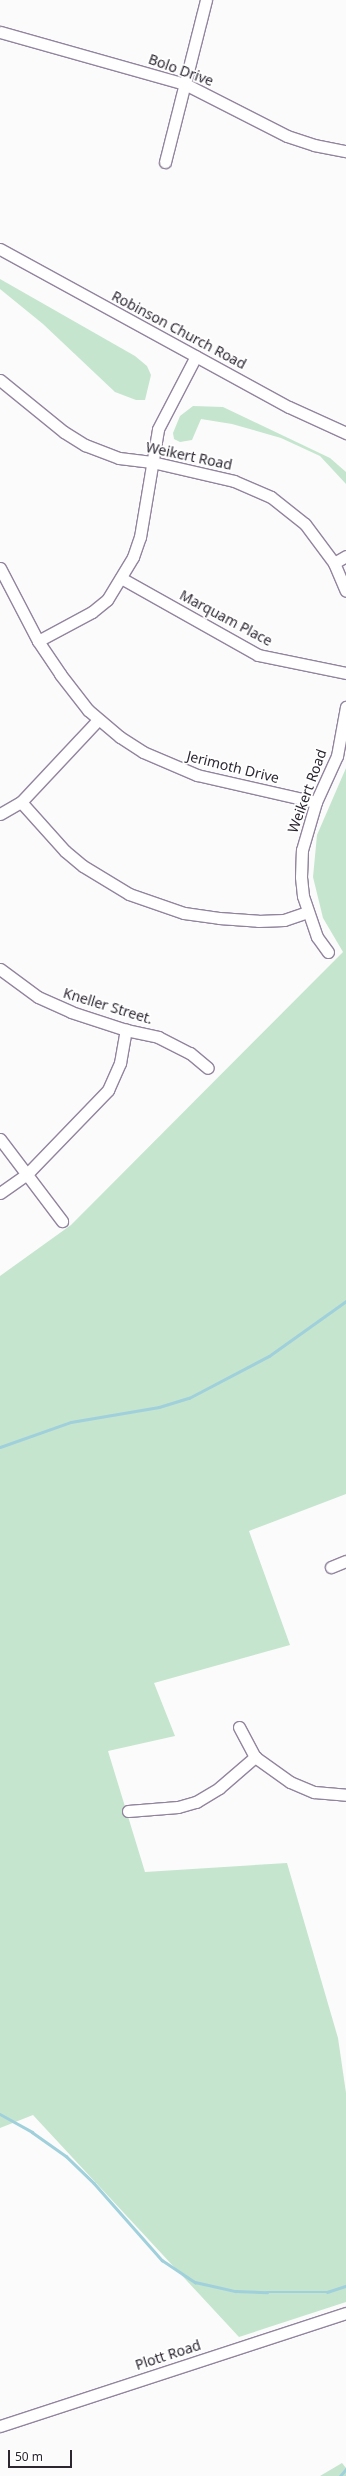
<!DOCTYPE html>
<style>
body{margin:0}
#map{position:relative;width:346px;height:2476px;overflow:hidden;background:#fbfbfb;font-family:"Noto Sans",sans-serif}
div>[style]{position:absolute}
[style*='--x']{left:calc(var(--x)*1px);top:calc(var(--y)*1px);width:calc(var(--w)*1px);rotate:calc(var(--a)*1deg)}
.green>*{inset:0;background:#c5e5ce}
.stream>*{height:2.5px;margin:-1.25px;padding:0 1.25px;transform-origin:1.25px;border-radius:1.25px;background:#a0d0db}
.roads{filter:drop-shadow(1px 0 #92849e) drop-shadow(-1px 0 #92849e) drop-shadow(0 1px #92849e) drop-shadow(0 -1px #92849e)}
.minor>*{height:11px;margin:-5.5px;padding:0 5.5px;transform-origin:5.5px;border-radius:5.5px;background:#fff}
span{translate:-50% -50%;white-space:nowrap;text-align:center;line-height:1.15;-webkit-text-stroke:3.5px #fff;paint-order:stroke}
.street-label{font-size:14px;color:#2c2631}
.scale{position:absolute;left:8px;top:2450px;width:64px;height:18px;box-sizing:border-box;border:2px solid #2c2631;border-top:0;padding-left:5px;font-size:12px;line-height:14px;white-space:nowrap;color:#2c2631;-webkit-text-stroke:3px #fff;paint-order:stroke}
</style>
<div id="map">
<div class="green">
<div style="clip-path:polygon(0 279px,135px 356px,147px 366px,151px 375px,145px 400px,136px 400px,115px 392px,43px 324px,0 289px)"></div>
<div style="clip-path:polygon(193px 406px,223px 407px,330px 458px,346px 472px,346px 484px,320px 456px,281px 438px,232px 424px,201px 419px,192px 440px,180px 442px,174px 439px,173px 433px,180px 416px)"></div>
<div style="clip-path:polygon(346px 768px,346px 1494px,249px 1531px,290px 1645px,154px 1683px,175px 1736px,108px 1751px,145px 1872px,287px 1863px,338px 2038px,346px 2093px,346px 2302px,239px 2337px,33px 2115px,0 2128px,0 1276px,71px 1225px,343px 952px,323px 918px,313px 877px,317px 835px)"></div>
<div style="clip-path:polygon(342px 2463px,346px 2468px,346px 2476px,320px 2476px)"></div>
</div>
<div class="stream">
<div style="--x:0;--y:1447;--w:75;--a:-19.4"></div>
<div style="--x:71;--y:1422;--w:89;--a:-9.7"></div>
<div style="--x:159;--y:1407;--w:31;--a:-17"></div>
<div style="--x:189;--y:1398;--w:90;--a:-27.7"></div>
<div style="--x:269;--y:1356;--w:95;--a:-35.5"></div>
<div style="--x:0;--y:2114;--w:37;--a:29"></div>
<div style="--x:32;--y:2132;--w:42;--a:35.2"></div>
<div style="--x:66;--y:2156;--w:39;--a:44"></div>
<div style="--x:94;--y:2183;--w:103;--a:48.6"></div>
<div style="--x:162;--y:2260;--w:40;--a:34"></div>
<div style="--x:195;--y:2282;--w:41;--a:12.7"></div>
<div style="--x:235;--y:2291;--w:32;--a:2"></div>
<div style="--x:267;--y:2292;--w:60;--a:0"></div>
<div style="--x:327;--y:2292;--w:20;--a:-18"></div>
<div style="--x:340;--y:2476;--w:9;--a:-49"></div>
</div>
<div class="roads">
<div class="minor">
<div style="--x:0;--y:32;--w:192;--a:15.7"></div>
<div style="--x:185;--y:84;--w:114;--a:27"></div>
<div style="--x:287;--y:136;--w:28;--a:18"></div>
<div style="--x:314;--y:145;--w:33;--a:11"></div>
<div style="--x:165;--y:162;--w:167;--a:-75.8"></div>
<div style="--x:0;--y:249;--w:329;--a:28.7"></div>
<div style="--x:289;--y:407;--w:63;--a:24.5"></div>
<div style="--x:0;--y:380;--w:82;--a:39.1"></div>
<div style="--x:64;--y:432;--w:25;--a:32"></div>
<div style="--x:85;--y:445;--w:36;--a:21"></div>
<div style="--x:119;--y:458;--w:33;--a:7"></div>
<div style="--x:152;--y:462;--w:84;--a:13"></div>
<div style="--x:234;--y:481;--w:40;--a:23.4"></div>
<div style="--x:271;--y:497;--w:43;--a:38.5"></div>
<div style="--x:305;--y:524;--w:49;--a:53.4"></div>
<div style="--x:334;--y:563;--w:30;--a:67"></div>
<div style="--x:334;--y:563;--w:14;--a:-30"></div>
<div style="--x:0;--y:568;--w:82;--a:62.5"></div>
<div style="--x:38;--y:641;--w:40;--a:56"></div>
<div style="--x:60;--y:674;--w:46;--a:52.1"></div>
<div style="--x:88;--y:710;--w:42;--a:40.2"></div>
<div style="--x:120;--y:737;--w:27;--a:33"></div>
<div style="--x:143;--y:752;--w:59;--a:23.1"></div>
<div style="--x:197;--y:775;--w:122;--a:12.8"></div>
<div style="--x:121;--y:578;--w:157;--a:29.3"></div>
<div style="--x:258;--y:655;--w:90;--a:11.6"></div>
<div style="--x:38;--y:641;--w:61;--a:-28.2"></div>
<div style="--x:92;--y:612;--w:19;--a:-39"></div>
<div style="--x:107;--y:600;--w:50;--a:-58.8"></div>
<div style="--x:133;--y:557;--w:21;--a:-71"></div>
<div style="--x:140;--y:537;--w:109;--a:-80.5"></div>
<div style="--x:158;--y:429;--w:82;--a:-62.5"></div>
<div style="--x:21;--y:802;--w:66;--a:48.1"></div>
<div style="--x:65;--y:851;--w:23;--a:40"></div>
<div style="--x:83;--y:866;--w:54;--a:31.3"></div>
<div style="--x:129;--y:894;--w:58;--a:19.1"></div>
<div style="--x:184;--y:913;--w:35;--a:8"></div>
<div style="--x:219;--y:918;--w:39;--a:4"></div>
<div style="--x:258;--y:921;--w:26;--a:-2"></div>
<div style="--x:284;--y:920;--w:24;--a:-19"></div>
<div style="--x:0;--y:814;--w:24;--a:-30"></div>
<div style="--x:21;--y:802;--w:112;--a:-46.8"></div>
<div style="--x:328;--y:952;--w:19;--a:-126"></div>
<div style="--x:317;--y:937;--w:43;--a:-108.9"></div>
<div style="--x:303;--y:896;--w:19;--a:-96"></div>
<div style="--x:301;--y:877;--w:27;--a:-88"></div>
<div style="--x:302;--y:850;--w:50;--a:-73.7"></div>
<div style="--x:316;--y:802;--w:51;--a:-65.5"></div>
<div style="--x:337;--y:756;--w:50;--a:-79.6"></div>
<div style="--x:0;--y:969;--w:47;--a:36.4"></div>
<div style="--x:38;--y:997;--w:36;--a:24"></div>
<div style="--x:71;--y:1012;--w:58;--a:18.1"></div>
<div style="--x:126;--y:1030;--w:33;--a:12"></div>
<div style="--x:158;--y:1037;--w:36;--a:27"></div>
<div style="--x:190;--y:1053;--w:23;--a:40"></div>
<div style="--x:0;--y:1139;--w:103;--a:52.9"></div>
<div style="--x:0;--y:1193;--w:33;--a:-35"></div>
<div style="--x:27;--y:1174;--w:117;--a:-46"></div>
<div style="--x:108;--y:1090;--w:30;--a:-66"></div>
<div style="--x:120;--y:1063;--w:34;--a:-80"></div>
<div style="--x:331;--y:1567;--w:16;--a:-22"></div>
<div style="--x:239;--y:1727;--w:34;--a:62"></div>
<div style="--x:255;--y:1757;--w:43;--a:35.5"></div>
<div style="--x:290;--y:1782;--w:26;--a:23"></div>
<div style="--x:314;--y:1792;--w:32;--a:5"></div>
<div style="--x:128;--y:1811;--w:50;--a:-4.6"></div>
<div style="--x:178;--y:1807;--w:19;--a:-16"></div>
<div style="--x:196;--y:1802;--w:27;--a:-31"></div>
<div style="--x:219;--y:1788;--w:48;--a:-40.7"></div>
<div style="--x:0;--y:2426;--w:364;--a:-18.1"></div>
</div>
</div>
<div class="street-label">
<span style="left:181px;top:70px;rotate:20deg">Bolo Drive</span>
<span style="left:179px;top:330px;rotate:28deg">Robinson Church Road</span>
<span style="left:189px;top:456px;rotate:12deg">Weikert Road</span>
<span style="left:226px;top:618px;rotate:28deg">Marquam Place</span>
<span style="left:233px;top:767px;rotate:14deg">Jerimoth Drive</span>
<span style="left:307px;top:791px;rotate:-70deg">Weikert Road</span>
<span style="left:108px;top:1006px;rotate:17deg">Kneller Street.</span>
<span style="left:168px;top:2355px;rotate:-18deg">Plott Road</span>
</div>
<div class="scale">50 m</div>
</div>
